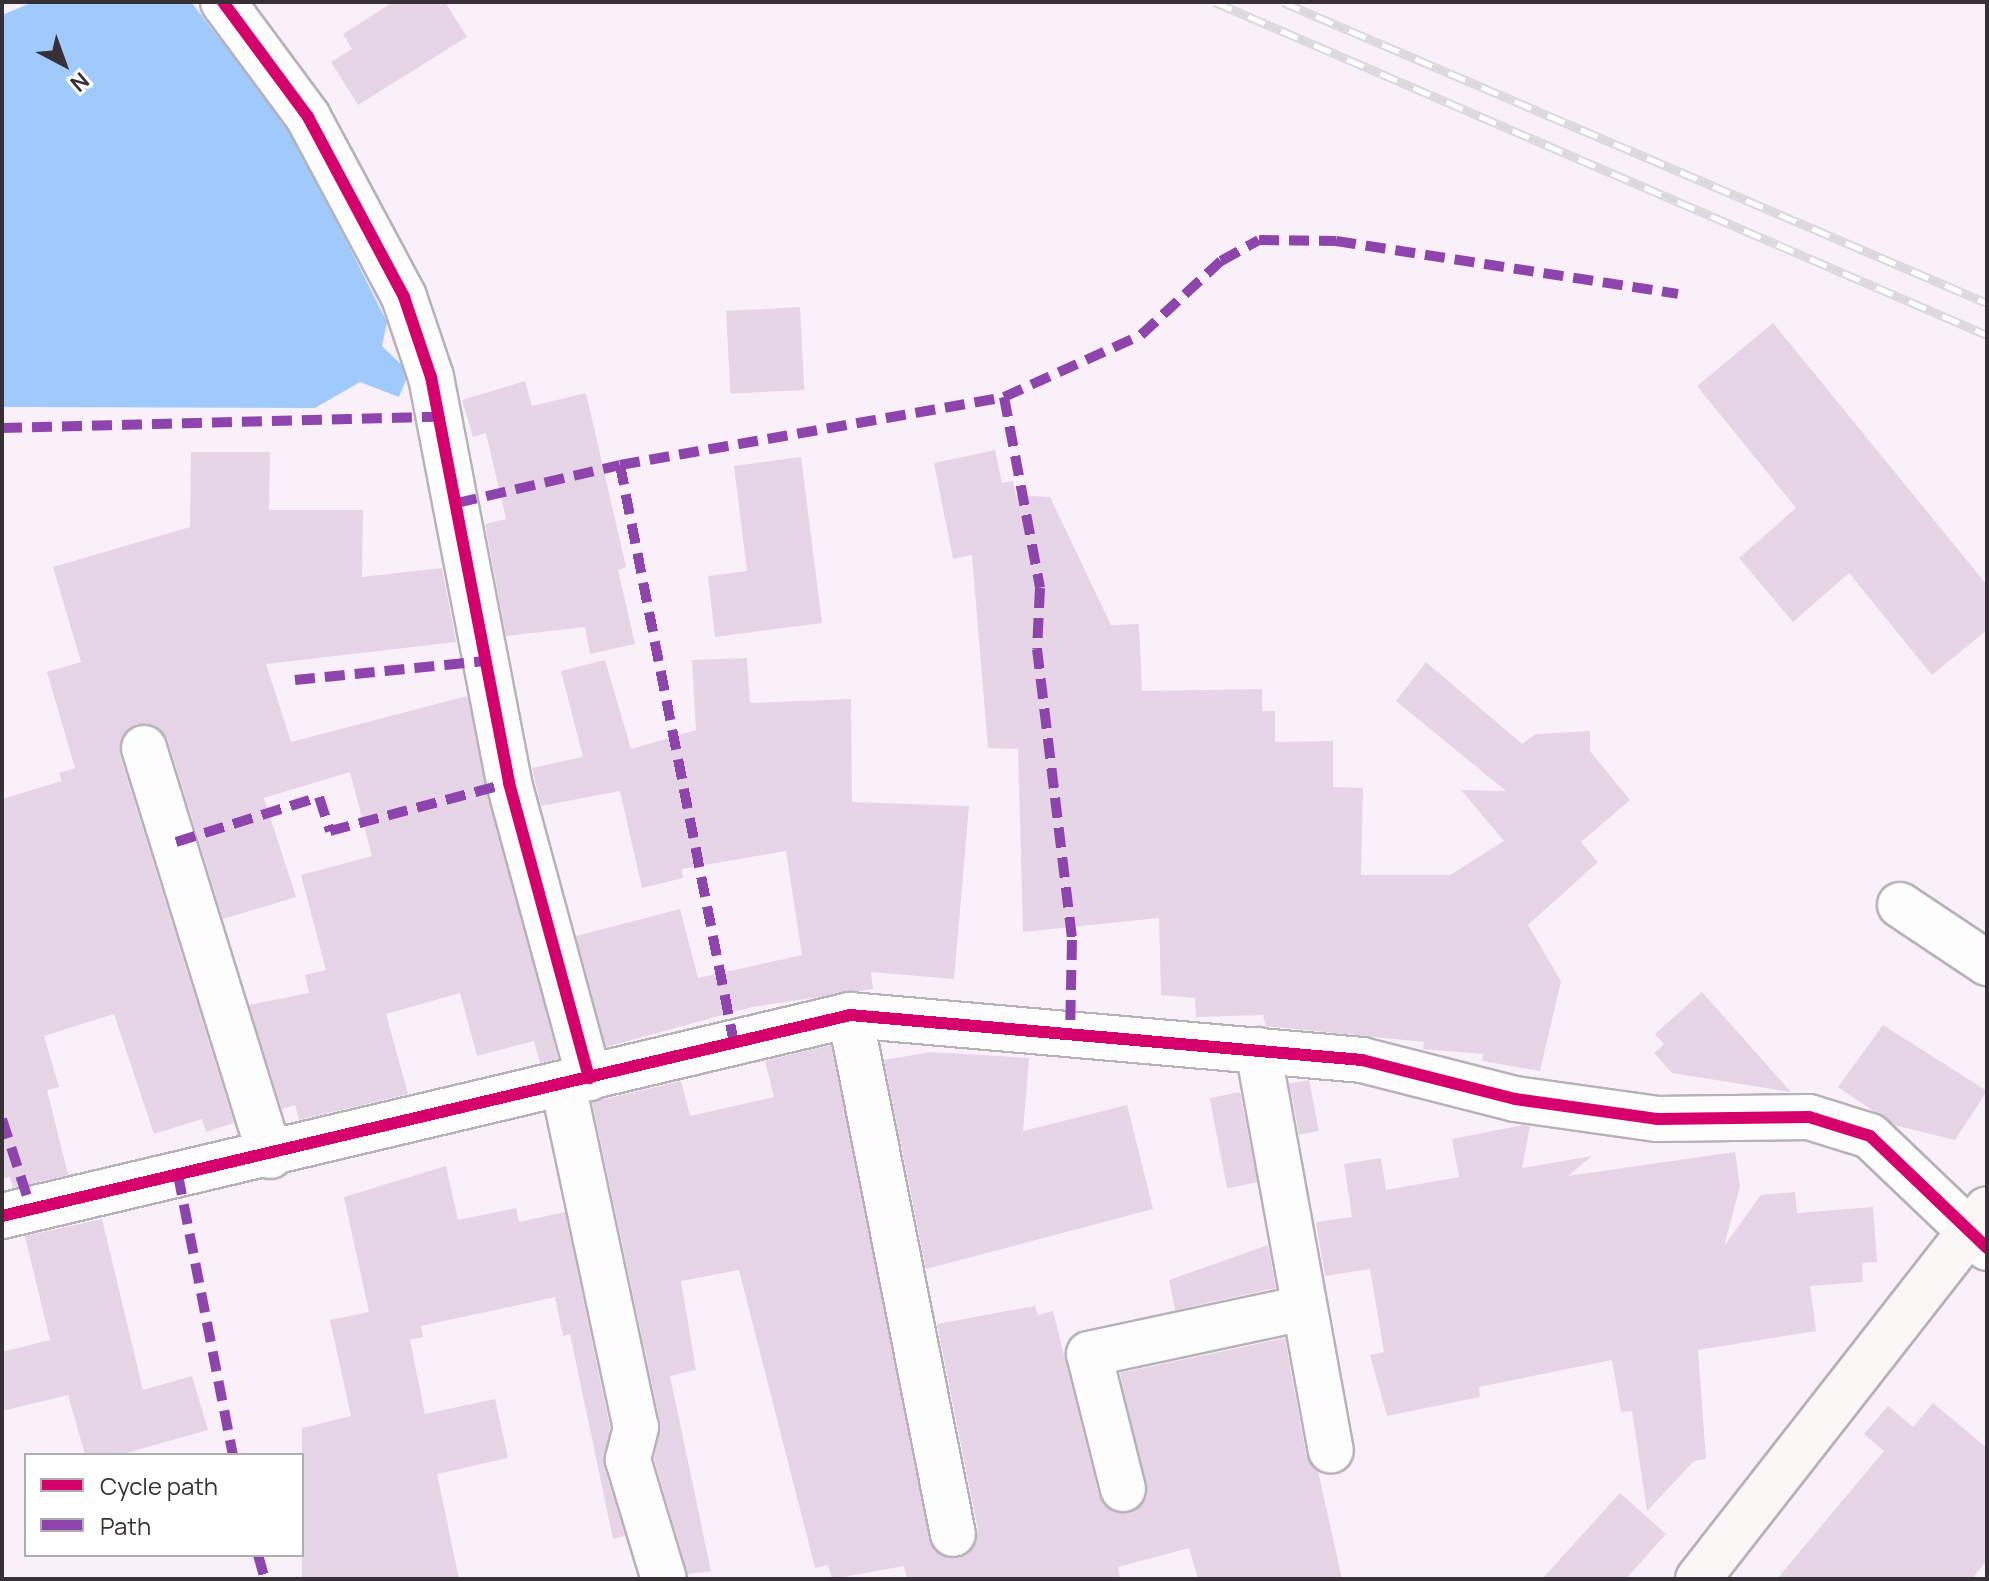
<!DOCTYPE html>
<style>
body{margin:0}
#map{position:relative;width:1989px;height:1581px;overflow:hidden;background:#faf0fa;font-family:Manrope,sans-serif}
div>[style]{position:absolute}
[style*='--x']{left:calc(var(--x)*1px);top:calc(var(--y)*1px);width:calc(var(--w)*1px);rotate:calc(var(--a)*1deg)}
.water>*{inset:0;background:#a1cafc}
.building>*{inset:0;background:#e6d5e7;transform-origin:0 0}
.roads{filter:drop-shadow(2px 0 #b8b1b9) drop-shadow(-2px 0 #b8b1b9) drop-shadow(0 2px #b8b1b9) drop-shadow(0 -2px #b8b1b9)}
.street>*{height:44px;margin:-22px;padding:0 22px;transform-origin:22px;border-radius:22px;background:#fefdfe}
.secondary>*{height:44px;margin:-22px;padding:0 22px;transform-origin:22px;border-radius:22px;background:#fbf7f7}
.rail>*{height:9px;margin-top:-4.5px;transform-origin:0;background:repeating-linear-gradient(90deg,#fff 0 18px,#dbd9db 0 36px);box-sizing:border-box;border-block:2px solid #dbd9db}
.quiet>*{height:10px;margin-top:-5px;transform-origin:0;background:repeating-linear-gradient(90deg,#8e44ad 0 20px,transparent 0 30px)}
.cycleway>*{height:12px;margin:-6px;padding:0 6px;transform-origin:6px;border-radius:6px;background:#d6006c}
span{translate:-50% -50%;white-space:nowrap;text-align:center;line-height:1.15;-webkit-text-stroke:6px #fff;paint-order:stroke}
.frame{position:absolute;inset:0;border:4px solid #373137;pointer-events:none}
.legend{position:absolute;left:24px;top:1453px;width:280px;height:104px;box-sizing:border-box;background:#fff;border:2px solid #afadaf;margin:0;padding:10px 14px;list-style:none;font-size:24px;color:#373137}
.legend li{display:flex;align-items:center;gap:16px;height:40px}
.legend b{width:40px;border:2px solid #afadaf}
.north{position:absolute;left:24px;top:24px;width:80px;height:80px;-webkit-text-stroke:6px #fff;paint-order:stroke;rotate:139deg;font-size:22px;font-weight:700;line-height:32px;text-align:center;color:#373137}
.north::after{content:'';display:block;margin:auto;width:28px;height:36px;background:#373137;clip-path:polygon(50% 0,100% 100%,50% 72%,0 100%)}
</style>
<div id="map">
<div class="water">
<div style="clip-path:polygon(33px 2px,191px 2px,291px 131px,387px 322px,382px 346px,409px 372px,399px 397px,360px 382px,315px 408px,2px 407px,2px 15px)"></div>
</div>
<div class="building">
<div style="clip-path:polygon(393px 2px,445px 2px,467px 37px,358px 105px,331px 62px,352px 49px,343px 34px)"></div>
<div style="left:800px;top:307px;width:83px;height:74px;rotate:87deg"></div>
<div style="clip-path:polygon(1773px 323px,1987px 585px,1987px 630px,1932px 675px,1849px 573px,1793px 622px,1739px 558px,1796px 508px,1697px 386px)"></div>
<div style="clip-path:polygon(525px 381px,532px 406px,586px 393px,626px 567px,618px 570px,635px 644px,590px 654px,585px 627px,506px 636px,485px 524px,506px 519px,486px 433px,473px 437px,462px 400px)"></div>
<div style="clip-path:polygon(995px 450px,1002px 483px,1013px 481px,1016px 495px,1050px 497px,1111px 625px,1139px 624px,1142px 691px,1262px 689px,1262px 711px,1275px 711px,1275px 742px,1333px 741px,1333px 787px,1363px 788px,1361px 875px,1450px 875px,1504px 841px,1461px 790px,1506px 791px,1396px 701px,1426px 662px,1522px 744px,1536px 734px,1590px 731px,1590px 751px,1630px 800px,1581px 842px,1598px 862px,1528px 925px,1561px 981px,1540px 1071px,1482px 1061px,1483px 1054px,1423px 1049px,1424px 1042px,1266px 1026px,1263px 1015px,1196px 1017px,1195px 998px,1161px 995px,1159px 918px,1023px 932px,1018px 749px,988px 748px,972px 555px,953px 559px,934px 463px)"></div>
<div style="clip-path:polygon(191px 452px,270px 452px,269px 510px,363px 510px,362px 577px,442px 568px,456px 642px,266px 664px,291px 742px,467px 696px,558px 1059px,540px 1063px,534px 1041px,477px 1056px,460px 993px,386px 1014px,408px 1094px,299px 1120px,295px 1105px,282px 1109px,249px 1005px,309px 993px,305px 975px,326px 970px,301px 875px,372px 856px,350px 772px,264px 798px,296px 897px,223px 919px,168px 741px,160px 729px,137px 724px,125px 732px,120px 755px,234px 1123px,206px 1132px,202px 1119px,154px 1134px,114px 1014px,44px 1036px,59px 1087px,47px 1090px,68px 1175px,13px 1188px,10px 1177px,2px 1179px,2px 799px,62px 781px,59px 773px,75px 768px,47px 672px,81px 662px,53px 567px,190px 527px)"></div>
<div style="clip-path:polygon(801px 457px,822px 623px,715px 637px,708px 576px,747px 571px,734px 466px)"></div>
<div style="clip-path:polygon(747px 658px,750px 703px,851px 699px,852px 802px,969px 806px,954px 979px,871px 972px,873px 989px,752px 1007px,606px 1047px,576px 936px,680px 909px,698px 978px,802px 955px,786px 851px,681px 869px,683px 878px,642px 888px,620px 791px,541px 806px,532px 768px,583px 757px,561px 671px,605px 660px,631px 749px,696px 730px,692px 660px)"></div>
<div style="clip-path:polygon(1702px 992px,1791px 1092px,1672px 1073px,1654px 1053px,1664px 1044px,1655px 1034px)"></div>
<div style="clip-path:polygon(1883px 1025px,1987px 1091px,1955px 1140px,1894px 1125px,1838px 1087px)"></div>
<div style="clip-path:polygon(831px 1045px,935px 1551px,959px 1558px,970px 1552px,978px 1530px,937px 1324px,1035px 1306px,1038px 1315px,1053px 1311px,1099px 1495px,1117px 1513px,1140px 1507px,1147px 1495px,1120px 1373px,1285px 1338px,1306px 1454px,1318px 1471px,1342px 1579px,1198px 1579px,1189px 1548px,1118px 1567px,1120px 1579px,907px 1579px,904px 1566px,832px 1579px,828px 1565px,815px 1568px,739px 1270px,681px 1281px,696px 1370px,670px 1376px,711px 1571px,688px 1574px,654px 1459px,660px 1422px,592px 1102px,681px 1081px,690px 1116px,774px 1097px,765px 1061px)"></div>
<div style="clip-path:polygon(931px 1052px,1029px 1058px,1023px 1131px,1127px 1105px,1153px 1209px,926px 1269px,884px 1060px)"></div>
<div style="left:1309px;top:1080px;width:52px;height:20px;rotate:79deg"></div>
<div style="left:1240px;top:1092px;width:92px;height:31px;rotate:79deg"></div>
<div style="clip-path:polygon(1523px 1125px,1530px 1126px,1522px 1168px,1592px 1156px,1568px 1176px,1735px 1152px,1740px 1186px,1724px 1246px,1761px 1195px,1795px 1192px,1797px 1213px,1873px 1207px,1877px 1262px,1862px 1263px,1863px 1282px,1810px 1286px,1816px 1331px,1698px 1350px,1706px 1459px,1694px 1461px,1647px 1511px,1632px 1411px,1621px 1412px,1612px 1360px,1479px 1387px,1480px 1397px,1387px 1416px,1370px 1355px,1384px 1352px,1370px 1269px,1325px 1276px,1316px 1222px,1352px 1217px,1344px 1164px,1381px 1158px,1386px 1190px,1459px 1177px,1452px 1139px)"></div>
<div style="clip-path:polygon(446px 1166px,458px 1220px,516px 1208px,519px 1222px,565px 1212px,610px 1427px,604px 1467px,625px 1536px,613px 1539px,570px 1334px,563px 1336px,555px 1297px,421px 1326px,423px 1337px,410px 1340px,425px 1414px,495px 1399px,508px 1458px,437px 1474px,459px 1579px,302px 1579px,302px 1428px,351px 1416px,330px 1320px,369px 1312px,344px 1197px)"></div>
<div style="clip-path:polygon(102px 1219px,143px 1390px,192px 1376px,208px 1430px,119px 1455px,85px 1455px,68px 1395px,2px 1411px,2px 1352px,50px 1340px,25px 1236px)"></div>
<div style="clip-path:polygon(1268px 1245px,1276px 1288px,1175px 1310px,1169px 1280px)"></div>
<div style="clip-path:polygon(1933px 1403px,1987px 1448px,1987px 1560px,1972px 1579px,1777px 1579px,1884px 1451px,1864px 1434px,1888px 1406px,1913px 1427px)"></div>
<div style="clip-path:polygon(1620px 1493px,1666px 1534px,1626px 1579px,1542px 1579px)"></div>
</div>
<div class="roads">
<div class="street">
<div style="--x:223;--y:2;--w:143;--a:53.5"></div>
<div style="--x:308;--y:117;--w:204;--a:61.9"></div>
<div style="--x:404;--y:297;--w:84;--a:71.4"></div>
<div style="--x:431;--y:377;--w:413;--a:79.1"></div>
<div style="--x:509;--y:783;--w:306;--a:74.8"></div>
<div style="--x:144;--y:748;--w:427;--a:72.8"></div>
<div style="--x:1900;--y:905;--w:105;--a:33.7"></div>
<div style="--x:850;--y:1015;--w:529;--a:78.78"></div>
<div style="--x:1258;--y:1050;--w:407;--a:79.7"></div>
<div style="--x:563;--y:1085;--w:350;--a:78"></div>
<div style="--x:636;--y:1427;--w:34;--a:104"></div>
<div style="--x:628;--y:1460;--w:124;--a:73.2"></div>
<div style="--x:2;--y:1216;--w:871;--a:-13.33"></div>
<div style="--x:850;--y:1015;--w:514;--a:5.02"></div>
<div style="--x:1362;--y:1060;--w:158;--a:14.3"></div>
<div style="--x:1515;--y:1099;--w:143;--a:8"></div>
<div style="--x:1657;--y:1119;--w:152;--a:-0.8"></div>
<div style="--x:1809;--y:1117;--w:64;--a:17.3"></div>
<div style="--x:1870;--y:1136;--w:162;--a:43.7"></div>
<div style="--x:1123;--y:1489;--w:139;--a:-104.1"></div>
<div style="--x:1089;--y:1354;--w:220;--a:-12.1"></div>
</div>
<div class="secondary">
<div style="--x:1698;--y:1579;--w:469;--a:-52"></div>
</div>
</div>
<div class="rail">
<div style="--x:1215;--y:2;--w:841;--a:23.33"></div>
<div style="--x:1283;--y:2;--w:766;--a:23.15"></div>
</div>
<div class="quiet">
<div style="--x:1004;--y:397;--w:194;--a:79.3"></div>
<div style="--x:1040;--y:588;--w:61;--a:92.8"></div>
<div style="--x:1037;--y:649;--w:293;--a:83.1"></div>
<div style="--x:1072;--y:940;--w:92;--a:91.2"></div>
<div style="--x:2;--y:428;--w:434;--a:-1.5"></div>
<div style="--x:620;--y:465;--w:584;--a:78.84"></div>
<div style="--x:457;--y:503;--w:167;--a:-13.1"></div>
<div style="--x:620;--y:465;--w:390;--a:-10"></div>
<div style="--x:1004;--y:397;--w:150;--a:-24.3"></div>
<div style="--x:1141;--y:335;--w:109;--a:-42.8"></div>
<div style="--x:1221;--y:261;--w:43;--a:-28.9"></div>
<div style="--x:1259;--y:240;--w:77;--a:0.7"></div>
<div style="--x:1336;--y:241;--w:346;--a:8.8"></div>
<div style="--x:295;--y:680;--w:191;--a:-5.7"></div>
<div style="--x:176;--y:842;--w:150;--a:-17.5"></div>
<div style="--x:319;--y:797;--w:36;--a:72"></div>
<div style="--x:330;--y:831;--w:185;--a:-15"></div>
<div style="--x:2;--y:1119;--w:95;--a:72.1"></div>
<div style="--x:178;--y:1175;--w:285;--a:78.9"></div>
<div style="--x:258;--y:1555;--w:25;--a:74"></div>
</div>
<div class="cycleway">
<div style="--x:223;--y:2;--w:143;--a:53.5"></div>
<div style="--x:308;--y:117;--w:204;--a:61.9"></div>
<div style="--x:404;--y:297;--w:84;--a:71.4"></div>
<div style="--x:431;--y:377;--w:413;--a:79.1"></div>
<div style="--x:509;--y:783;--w:306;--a:74.8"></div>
<div style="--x:2;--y:1216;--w:871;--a:-13.33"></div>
<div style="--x:850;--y:1015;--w:514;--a:5.02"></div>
<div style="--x:1362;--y:1060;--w:158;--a:14.3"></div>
<div style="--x:1515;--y:1099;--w:143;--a:8"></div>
<div style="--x:1657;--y:1119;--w:152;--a:-0.8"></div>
<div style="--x:1809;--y:1117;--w:64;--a:17.3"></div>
<div style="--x:1870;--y:1136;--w:162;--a:43.7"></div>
</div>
<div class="frame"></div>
<ul class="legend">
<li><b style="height:10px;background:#d6006c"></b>Cycle path</li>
<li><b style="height:10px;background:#8e44ad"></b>Path</li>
</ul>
<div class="north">N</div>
</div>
